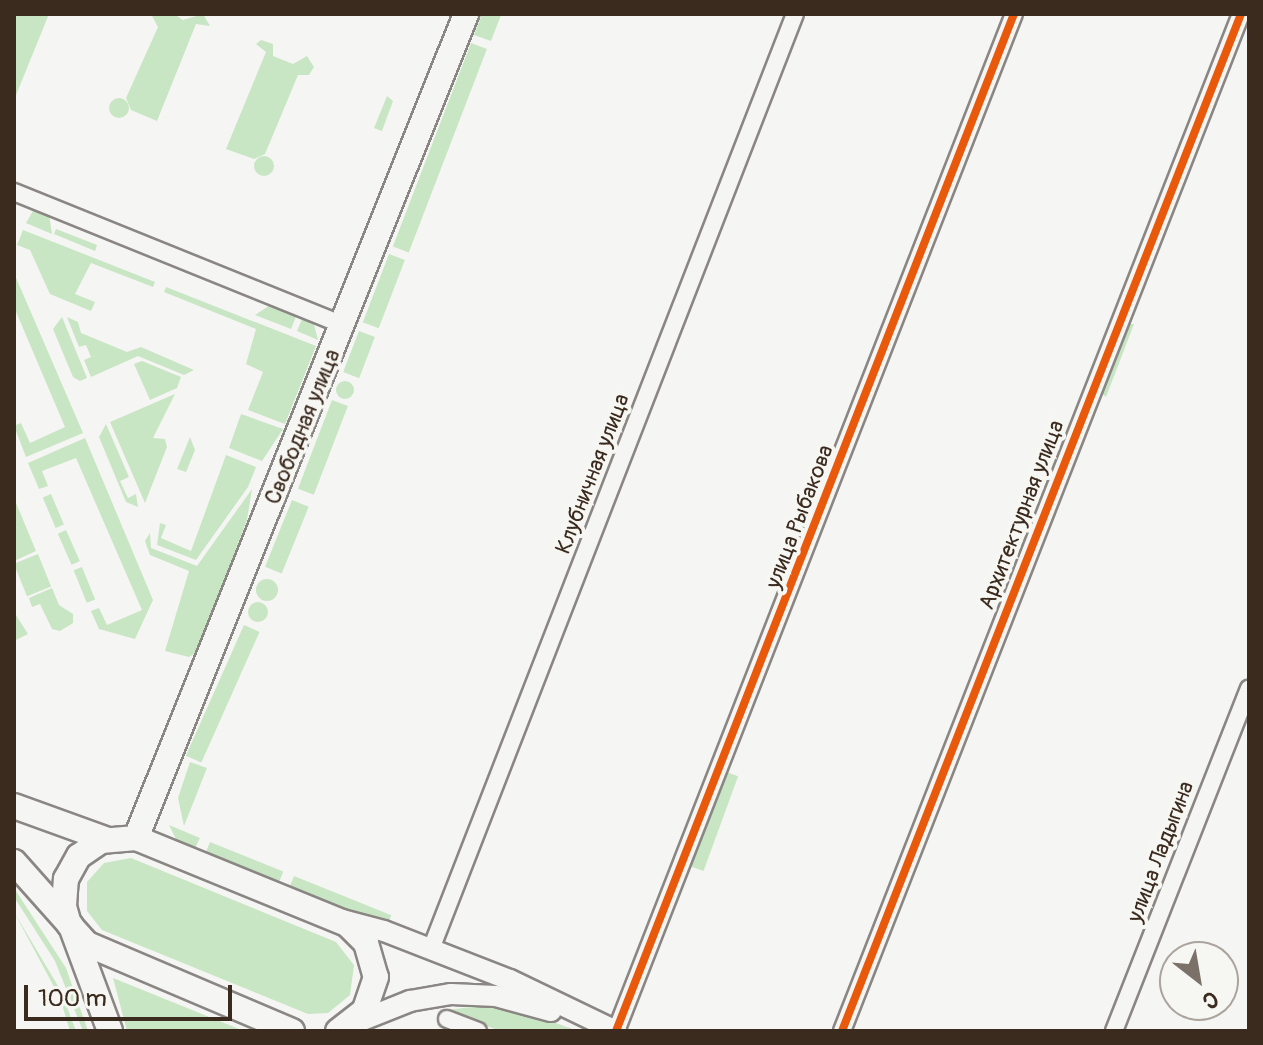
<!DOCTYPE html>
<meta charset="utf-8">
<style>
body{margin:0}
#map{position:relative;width:1263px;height:1045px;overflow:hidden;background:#f5f5f3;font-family:Pangolin,sans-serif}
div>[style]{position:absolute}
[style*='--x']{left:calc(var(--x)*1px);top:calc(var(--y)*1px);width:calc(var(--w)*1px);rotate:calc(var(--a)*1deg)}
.green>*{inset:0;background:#c8e6c3;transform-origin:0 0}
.round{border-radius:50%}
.roads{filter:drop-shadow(2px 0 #8a8683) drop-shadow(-2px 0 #8a8683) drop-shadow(0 2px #8a8683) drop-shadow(0 -2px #8a8683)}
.minor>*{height:16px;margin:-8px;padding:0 8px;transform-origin:8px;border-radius:8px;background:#f5f5f3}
.tertiary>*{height:20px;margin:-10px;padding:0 10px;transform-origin:10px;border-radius:10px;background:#f5f5f3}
.secondary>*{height:24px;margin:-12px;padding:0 12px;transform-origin:12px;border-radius:12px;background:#f5f5f3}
.cycleway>*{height:8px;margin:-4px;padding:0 4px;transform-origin:4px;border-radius:4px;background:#e8590c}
span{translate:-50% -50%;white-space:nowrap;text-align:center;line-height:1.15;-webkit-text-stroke:8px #f6f6f2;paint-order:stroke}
.street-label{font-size:22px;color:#3b2a1e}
.frame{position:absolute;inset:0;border:16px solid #3b2a1e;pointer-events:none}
.north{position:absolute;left:1159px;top:941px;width:80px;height:80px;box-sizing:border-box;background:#f6f6f2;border:2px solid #aba49d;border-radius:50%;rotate:149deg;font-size:22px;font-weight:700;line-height:32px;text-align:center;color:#3b2a1e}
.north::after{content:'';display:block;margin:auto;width:28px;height:36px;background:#7c7169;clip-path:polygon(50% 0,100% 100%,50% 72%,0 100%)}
.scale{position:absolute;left:24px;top:985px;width:208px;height:36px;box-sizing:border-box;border:4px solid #3b2a1e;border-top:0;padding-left:10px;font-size:24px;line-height:28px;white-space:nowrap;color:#3b2a1e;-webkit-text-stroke:6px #f6f6f2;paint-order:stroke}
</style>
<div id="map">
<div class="green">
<div style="clip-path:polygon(14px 14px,49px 14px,14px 100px)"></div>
<div style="clip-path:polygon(151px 14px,174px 14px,183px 20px,203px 14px,210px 26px,196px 24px,157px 121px,131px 110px,126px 98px,158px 27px)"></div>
<div style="clip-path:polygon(482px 14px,501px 15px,491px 41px,474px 35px)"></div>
<div style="clip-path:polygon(261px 40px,273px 44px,273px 56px,293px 64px,307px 56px,314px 67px,309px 75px,298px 75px,265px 154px,254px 159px,226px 149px,266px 52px,256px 44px)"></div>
<div style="left:471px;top:43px;width:17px;height:218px;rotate:21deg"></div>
<div style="clip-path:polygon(387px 96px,393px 101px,382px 131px,374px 128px)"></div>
<div class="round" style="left:109px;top:98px;width:20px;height:20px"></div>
<div class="round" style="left:254px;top:156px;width:20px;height:20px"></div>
<div style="clip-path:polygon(41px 210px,49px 215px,52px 234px,26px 223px,33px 211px)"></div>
<div style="clip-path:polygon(56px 229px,97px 245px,95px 251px,54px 234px)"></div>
<div style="clip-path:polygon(23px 230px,155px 282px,153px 287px,91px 263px,75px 294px,95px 302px,91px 311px,50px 294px,30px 250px,17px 245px)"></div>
<div style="left:389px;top:254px;width:17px;height:73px;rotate:21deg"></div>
<div style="clip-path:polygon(14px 273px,83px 433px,26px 457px,14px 426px,21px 423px,30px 443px,65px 427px,14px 307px)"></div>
<div style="clip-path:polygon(166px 287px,316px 346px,285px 424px,248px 410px,263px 372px,246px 364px,256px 329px,164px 292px)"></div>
<div style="clip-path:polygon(272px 304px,297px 314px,291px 329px,255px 315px)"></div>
<div style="clip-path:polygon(62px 317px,87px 378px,80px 381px,73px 377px,53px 329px)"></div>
<div style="clip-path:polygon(67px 317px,78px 322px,81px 333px,127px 352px,141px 347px,194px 370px,184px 375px,138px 356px,91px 377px,84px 360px,91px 357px,86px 345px,79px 347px)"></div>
<div style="clip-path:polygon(303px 317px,314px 325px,318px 340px,297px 331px)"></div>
<div style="clip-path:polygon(1128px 324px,1134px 324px,1106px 397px,1100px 392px)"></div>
<div style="left:359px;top:331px;width:17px;height:44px;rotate:21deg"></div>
<div style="clip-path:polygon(142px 361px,181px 377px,177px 388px,150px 400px,134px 364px)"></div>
<div class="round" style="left:336px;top:381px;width:18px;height:18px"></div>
<div style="clip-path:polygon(175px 394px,153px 438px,165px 439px,167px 447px,145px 503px,110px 422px)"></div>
<div style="left:332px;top:400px;width:17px;height:95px;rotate:21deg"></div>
<div style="clip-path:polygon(241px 414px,283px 429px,262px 461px,229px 448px)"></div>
<div style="clip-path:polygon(106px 424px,129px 477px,120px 481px,128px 498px,136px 494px,138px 507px,126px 502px,99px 437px)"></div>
<div style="clip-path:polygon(190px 437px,195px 450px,186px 472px,177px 469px)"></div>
<div style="clip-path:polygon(85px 438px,153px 600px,135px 639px,99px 629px,91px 611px,99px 608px,107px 625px,142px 610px,76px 458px,42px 471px,48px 486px,39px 489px,28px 463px)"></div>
<div style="clip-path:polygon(226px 455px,256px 467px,248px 487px,196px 560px,157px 545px,160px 523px,166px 525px,161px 538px,191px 551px)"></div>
<div style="clip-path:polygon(252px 489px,247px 520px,197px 652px,189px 657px,165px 651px,189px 571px,150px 555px,145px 541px,150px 533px,151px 548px,197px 566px)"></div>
<div style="left:51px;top:494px;width:33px;height:9px;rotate:67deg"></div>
<div style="clip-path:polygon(14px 498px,36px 551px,14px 561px)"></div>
<div style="left:292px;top:500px;width:18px;height:72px;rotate:22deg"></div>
<div style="left:66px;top:530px;width:34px;height:9px;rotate:66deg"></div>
<div style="left:38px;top:554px;width:35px;height:26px;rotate:68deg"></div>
<div style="left:82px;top:567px;width:35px;height:9px;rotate:68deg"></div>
<div class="round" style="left:256px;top:579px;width:22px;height:22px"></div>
<div style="clip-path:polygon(52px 588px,59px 605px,73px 614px,73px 623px,60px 631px,52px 629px,40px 604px,32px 607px,29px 598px)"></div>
<div class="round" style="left:248px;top:602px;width:20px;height:20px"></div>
<div style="clip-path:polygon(14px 612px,28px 634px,16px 640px,14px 635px)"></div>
<div style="left:244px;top:625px;width:17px;height:143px;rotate:24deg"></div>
<div style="clip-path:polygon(190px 762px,207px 768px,184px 826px,178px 798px)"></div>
<div style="left:724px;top:771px;width:15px;height:101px;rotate:20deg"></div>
<div style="clip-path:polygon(169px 825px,200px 838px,194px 850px,178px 843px)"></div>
<div style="left:210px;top:842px;width:79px;height:13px;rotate:22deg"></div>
<div style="clip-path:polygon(131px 858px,336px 942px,354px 965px,350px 995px,328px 1013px,308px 1014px,102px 930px,87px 911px,87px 882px,104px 863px)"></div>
<div style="left:294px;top:876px;width:105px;height:14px;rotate:22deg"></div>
<div style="clip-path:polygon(14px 888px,66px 968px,88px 1031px,83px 1031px,55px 961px,14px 897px)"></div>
<div style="clip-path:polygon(14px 912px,61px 991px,76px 1031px,70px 1031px,60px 998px)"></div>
<div style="clip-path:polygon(113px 978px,244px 1031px,127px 1031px)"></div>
<div style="clip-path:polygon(480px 1006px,539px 1017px,578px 1031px,500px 1031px,447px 1010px)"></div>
</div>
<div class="roads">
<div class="minor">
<div style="--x:14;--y:192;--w:355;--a:22"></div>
<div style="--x:431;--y:949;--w:1003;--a:-68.73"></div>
<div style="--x:447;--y:1019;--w:33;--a:21"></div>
<div style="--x:616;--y:1031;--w:1092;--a:-68.63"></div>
<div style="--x:842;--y:1031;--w:1092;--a:-68.58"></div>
<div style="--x:1114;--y:1031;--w:368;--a:-68.5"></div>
</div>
<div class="tertiary">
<div style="--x:342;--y:920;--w:43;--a:14.7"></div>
<div style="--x:384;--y:931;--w:135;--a:21.3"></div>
<div style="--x:510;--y:980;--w:118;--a:25.7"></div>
<div style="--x:350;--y:1025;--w:65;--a:-21.8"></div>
<div style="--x:410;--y:1001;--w:42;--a:-9.7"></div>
<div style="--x:451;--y:994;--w:45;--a:2.5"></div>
<div style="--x:496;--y:996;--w:57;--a:15.3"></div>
</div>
<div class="secondary">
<div style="--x:14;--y:806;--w:97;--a:19.9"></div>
<div style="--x:136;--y:838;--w:888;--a:-68.17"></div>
<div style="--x:14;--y:862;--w:86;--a:48.3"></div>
<div style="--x:71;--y:926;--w:112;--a:69.6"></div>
<div style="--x:292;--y:1031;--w:223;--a:-157"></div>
<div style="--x:87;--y:944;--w:27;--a:-132"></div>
<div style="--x:69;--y:924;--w:19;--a:-106"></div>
<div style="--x:64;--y:906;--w:27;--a:-86"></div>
<div style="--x:66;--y:879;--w:26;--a:-61"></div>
<div style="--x:79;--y:856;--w:27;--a:-34"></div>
<div style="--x:101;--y:841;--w:35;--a:-5"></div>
<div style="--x:136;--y:838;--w:228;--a:22.2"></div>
<div style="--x:347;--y:924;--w:27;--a:45"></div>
<div style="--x:366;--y:943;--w:35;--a:74"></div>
<div style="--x:376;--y:977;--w:36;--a:109"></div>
<div style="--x:364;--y:1011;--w:33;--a:142"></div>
</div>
</div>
<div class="cycleway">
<div style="--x:616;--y:1031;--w:1092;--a:-68.63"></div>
<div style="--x:842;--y:1031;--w:1092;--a:-68.58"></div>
</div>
<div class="street-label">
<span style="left:303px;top:427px;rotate:-68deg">Свободная улица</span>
<span style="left:593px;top:474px;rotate:-69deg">Клубничная улица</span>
<span style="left:1022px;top:515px;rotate:-69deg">Архитектурная улица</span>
<span style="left:800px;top:517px;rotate:-69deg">улица Рыбакова</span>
<span style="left:1161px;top:852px;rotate:-69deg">улица Ладыгина</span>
</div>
<div class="frame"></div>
<div class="north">С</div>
<div class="scale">100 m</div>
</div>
